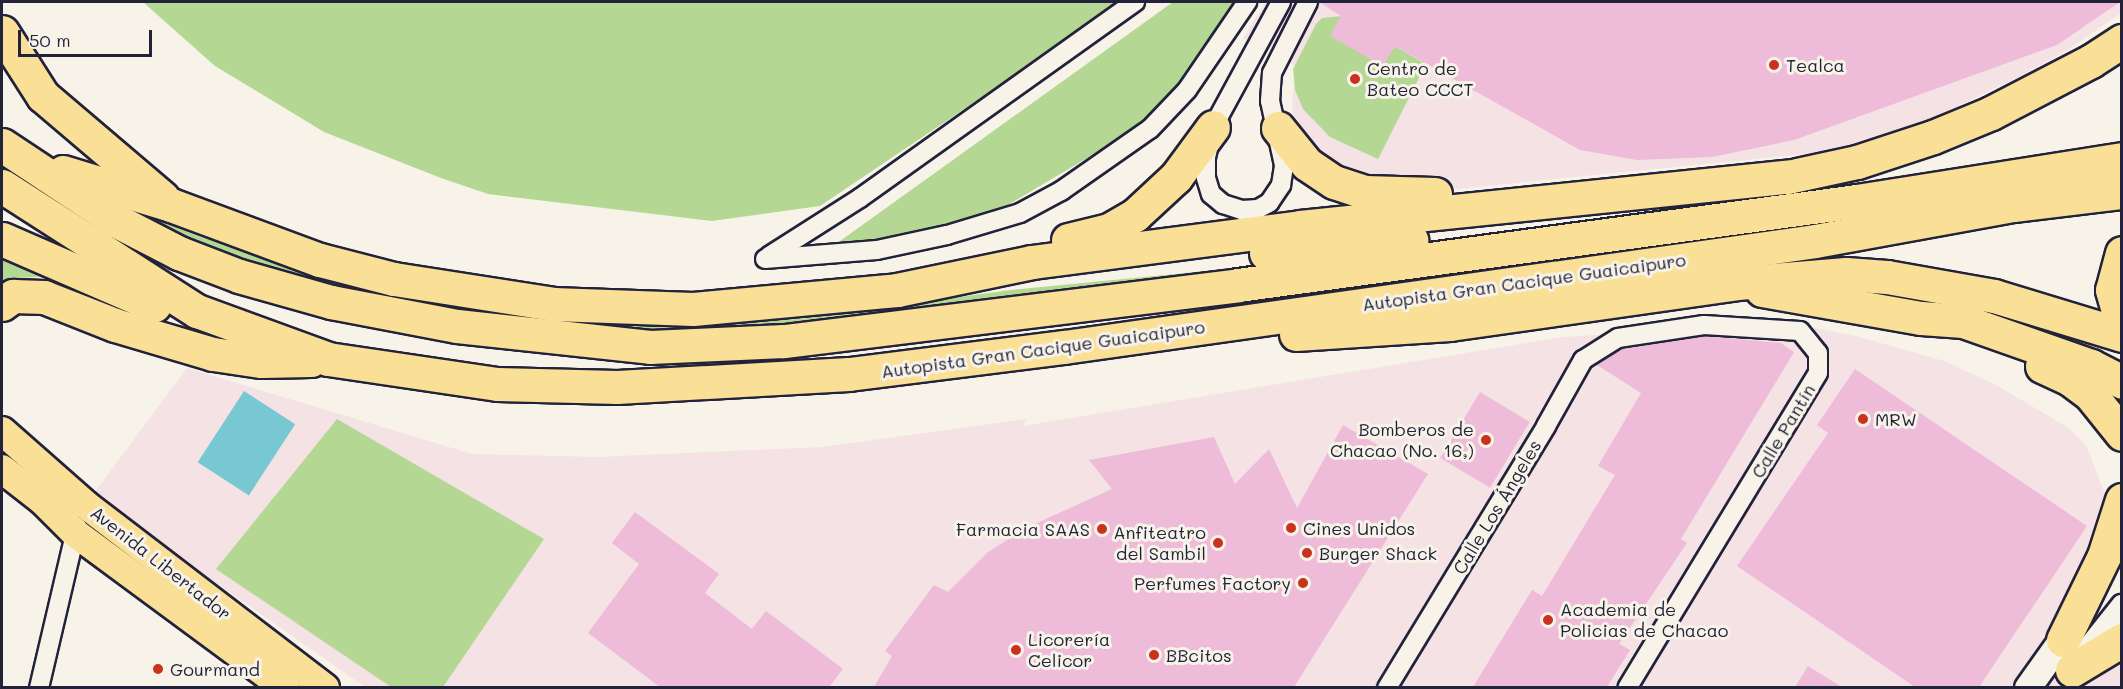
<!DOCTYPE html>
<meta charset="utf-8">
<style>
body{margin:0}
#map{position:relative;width:2123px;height:689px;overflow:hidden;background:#f7f3e8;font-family:Mali,sans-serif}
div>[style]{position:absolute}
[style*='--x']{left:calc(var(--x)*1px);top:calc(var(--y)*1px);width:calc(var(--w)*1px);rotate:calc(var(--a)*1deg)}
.built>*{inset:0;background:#f4e2e4}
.green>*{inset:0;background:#b4d893}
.water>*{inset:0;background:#78c8d4;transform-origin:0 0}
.building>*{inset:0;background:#eebbd9;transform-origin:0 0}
.roads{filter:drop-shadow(2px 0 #22223b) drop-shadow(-2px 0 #22223b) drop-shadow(0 2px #22223b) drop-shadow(0 -2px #22223b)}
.minor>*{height:18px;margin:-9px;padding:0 9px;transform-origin:9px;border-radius:9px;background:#f7f3e8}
.tertiary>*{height:22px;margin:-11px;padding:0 11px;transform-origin:11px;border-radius:11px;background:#f7f3e8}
.secondary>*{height:26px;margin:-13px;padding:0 13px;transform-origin:13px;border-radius:13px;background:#f7f3e8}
.primary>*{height:28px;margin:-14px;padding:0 14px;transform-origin:14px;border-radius:14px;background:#fadf96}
.motorway>*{height:33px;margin:-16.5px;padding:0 16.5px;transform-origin:16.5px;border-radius:16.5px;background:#fadf96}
.dots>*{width:16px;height:16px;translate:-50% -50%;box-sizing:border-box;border:3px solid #f7f3e8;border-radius:50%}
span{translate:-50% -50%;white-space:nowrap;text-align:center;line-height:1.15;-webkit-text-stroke:6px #f7f3e8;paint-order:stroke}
.poi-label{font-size:18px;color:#22223b}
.left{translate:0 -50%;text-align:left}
.right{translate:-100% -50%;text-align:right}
.street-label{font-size:18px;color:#22223b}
.frame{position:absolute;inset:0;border:3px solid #22223b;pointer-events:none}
.scale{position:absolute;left:18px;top:30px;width:134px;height:27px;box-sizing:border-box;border:3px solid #22223b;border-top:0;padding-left:8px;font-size:18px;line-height:21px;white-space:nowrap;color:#22223b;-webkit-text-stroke:4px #f7f3e8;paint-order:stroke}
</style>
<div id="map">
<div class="built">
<div style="clip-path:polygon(1266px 2px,2122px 2px,2121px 13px,2069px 49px,2026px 73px,1933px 118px,1871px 140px,1815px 153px,1425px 192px,1344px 183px,1296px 128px,1292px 108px,1295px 66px,1243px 38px)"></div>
<div style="clip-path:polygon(1757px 325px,1814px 328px,1856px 336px,1944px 361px,1996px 385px,2067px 427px,2086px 445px,2106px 497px,2106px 519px,2067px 596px,2121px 625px,2121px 687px,365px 687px,92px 496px,187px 368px,472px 454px,598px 457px,822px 447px,1027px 419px,1023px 426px,1563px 337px)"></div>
</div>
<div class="green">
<div style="clip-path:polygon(143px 2px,1115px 2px,985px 95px,820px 206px,712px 221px,488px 194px,441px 178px,324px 132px,215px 66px)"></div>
<div style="clip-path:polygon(1173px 2px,1242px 2px,1182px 86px,1124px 136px,993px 214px,953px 229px,822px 254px)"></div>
<div style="clip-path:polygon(1342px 16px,1426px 64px,1378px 159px,1330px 137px,1303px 109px,1295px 90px,1293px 69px,1316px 24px,1322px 18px)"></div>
<div style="clip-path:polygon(95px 196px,203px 238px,334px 275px,687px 323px,800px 319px,1010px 290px,1409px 251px,880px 320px,621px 332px,514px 324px,309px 284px,202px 248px)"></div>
<div style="clip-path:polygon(2px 257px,53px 276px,17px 278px,2px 283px)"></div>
<div style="clip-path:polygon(337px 419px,544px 539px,443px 687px,391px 687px,216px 569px)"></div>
</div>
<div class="water">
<div style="left:244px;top:391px;width:61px;height:85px;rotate:33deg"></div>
</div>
<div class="building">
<div style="clip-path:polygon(1319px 2px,2120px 2px,2057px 45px,1794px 140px,1712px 157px,1637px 160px,1580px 150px,1395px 46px,1383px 66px,1330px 36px,1341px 16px)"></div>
<div style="clip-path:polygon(1704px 336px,1781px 343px,1794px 352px,1681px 539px,1687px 543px,1619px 644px,1630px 650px,1607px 687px,1473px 687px,1532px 590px,1542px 596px,1615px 475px,1598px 466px,1641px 393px,1597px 365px,1622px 349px)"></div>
<div style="clip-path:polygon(1855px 369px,2087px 526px,1979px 687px,1915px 687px,1737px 566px,1828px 433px,1817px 425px)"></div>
<div style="left:1480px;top:392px;width:58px;height:77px;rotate:31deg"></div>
<div style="clip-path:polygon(1343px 425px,1428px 474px,1294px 687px,874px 687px,892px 656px,885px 651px,934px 585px,948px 592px,988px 552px,1026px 528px,1112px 489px,1089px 460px,1214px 437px,1235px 484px,1269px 449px,1297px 508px)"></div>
<div style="clip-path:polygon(635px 512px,719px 574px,705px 593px,752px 629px,766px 611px,843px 669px,829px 687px,660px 687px,588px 633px,639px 564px,612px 543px)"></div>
<div style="clip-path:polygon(1808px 666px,1842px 687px,1795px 687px)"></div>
</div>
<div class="roads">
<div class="minor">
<div style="--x:1281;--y:2;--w:142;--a:118.5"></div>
<div style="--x:1213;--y:127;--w:31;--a:103"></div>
<div style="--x:1206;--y:157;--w:21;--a:90"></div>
<div style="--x:1206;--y:178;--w:17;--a:73"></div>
<div style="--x:1211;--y:194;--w:16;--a:40"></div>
<div style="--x:1223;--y:204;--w:20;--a:18"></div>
<div style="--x:1242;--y:210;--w:16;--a:-4"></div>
<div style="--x:1258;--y:209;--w:13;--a:-29"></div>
<div style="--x:1269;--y:203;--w:22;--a:-56"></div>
<div style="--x:1281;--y:185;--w:20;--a:-81"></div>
<div style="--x:1284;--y:165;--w:66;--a:-102.3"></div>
<div style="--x:1270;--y:101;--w:28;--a:-86"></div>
<div style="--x:1272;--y:73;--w:80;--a:-63.1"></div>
<div style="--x:769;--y:256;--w:108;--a:-32.5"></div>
<div style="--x:860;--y:198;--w:338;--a:-35.5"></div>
<div style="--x:765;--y:259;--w:112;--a:-4.6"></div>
<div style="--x:877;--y:250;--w:72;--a:-12.1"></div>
<div style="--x:947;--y:235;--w:76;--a:-16.8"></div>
<div style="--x:1020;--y:213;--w:47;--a:-28.2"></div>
<div style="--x:1061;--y:191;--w:108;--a:-34.9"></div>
<div style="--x:1150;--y:129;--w:54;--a:-46.5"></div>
<div style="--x:1187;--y:90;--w:107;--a:-55.7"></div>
<div style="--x:39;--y:688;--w:166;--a:-76.8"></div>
<div style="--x:1387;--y:688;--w:306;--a:-58.7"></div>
<div style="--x:1546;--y:426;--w:76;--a:-60.7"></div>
<div style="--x:1583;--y:360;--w:41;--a:-32.2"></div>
<div style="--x:1618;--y:338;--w:87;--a:-8.6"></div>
<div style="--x:1704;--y:325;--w:96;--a:3.6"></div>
<div style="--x:1800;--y:331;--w:28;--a:51"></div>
<div style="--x:1818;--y:353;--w:20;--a:90"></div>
<div style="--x:1818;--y:373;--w:368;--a:121.2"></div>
</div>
<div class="tertiary">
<div style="--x:2080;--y:659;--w:68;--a:-51.6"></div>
</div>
<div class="secondary">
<div style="--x:2028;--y:688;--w:77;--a:-54.5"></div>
</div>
<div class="primary">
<div style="--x:2;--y:431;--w:112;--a:41.4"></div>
<div style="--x:86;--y:505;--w:301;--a:37.4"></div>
<div style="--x:2;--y:469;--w:52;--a:38"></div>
<div style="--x:43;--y:501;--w:45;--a:45"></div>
<div style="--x:75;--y:533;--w:261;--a:36.4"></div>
</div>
<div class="motorway">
<div style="--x:2;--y:32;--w:76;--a:57.4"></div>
<div style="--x:43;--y:96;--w:157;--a:40.4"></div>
<div style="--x:1278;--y:128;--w:46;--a:51.1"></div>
<div style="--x:1307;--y:164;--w:32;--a:34"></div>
<div style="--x:1334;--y:182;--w:33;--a:18"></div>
<div style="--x:1365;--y:192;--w:70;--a:1.6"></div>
<div style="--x:2;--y:145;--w:136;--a:33.6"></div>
<div style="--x:115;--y:220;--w:72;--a:27.3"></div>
<div style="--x:179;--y:253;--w:64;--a:21"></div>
<div style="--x:239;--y:276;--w:96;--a:15.8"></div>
<div style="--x:331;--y:302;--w:128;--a:10.8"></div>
<div style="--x:457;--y:326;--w:194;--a:6.2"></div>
<div style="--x:650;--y:347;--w:134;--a:-2.6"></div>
<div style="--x:784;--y:341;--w:457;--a:-7"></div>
<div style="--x:1238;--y:285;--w:625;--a:-7.73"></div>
<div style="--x:1857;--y:201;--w:268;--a:-9"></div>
<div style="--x:63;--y:172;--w:113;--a:17"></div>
<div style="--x:171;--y:205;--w:159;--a:20.3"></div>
<div style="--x:320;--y:260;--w:76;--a:14.4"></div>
<div style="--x:394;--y:279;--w:161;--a:8.9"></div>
<div style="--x:553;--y:304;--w:140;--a:2"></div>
<div style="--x:693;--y:309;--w:205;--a:-5.3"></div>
<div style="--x:897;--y:290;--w:138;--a:-11.7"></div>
<div style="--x:1032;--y:262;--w:270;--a:-7.4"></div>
<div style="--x:1300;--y:227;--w:491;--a:-5.9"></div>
<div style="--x:1788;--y:177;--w:71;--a:-12.3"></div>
<div style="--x:1857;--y:162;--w:80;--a:-18.2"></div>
<div style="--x:1933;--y:137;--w:63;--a:-22.5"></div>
<div style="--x:1991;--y:113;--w:113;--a:-27.5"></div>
<div style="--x:2091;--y:61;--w:37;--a:-33"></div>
<div style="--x:2;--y:186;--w:232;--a:32.7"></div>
<div style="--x:197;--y:311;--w:140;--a:20.1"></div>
<div style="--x:328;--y:359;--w:171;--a:8.4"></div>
<div style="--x:497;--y:384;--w:120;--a:1.4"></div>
<div style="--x:617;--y:387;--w:232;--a:-3.2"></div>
<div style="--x:849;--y:374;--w:217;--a:-7.2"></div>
<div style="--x:1064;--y:347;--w:758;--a:-8.03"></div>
<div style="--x:1815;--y:241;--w:201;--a:-10.3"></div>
<div style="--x:2013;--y:205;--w:110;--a:-6.8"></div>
<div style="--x:2;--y:239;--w:166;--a:23.5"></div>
<div style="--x:1068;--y:240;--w:42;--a:-13.7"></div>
<div style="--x:1109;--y:230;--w:30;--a:-30"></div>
<div style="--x:1135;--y:215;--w:56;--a:-42.8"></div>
<div style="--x:1176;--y:177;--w:62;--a:-53.5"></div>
<div style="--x:1266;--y:253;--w:146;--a:-5.1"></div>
<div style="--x:2122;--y:253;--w:38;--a:105"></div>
<div style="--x:2112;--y:290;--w:35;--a:74"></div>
<div style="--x:1762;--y:290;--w:161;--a:10"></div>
<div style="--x:1921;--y:318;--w:42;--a:4.1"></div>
<div style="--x:1963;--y:321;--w:136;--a:19.4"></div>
<div style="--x:2091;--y:366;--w:35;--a:27"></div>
<div style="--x:2;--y:304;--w:14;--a:-36"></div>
<div style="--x:13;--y:296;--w:31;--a:2"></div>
<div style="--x:44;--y:297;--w:76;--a:21.5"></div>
<div style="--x:115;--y:325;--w:102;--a:16.5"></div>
<div style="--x:213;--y:354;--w:49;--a:8.3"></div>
<div style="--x:261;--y:361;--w:50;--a:-1.1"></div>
<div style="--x:1296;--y:334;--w:154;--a:-3.7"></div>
<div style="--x:1450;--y:324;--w:290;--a:-8.1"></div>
<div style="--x:1737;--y:283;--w:109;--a:-4.7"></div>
<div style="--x:1846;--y:274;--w:41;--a:4.2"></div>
<div style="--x:1887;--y:277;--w:109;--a:10.1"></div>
<div style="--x:1994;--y:296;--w:134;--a:16.9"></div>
<div style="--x:2042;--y:366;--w:31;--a:25"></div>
<div style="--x:2070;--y:379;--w:25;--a:37"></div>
<div style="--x:2090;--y:394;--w:51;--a:51.3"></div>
<div style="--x:2063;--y:640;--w:93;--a:-64"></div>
<div style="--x:2104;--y:556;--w:59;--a:-72.2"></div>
<div style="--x:2072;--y:670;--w:58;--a:-31"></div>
</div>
</div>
<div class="dots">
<div style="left:1774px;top:65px;background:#c8321e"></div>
<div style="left:1355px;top:79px;background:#c8321e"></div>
<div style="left:1863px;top:419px;background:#c8321e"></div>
<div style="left:1486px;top:440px;background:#c8321e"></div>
<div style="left:1291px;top:528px;background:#c8321e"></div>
<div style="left:1102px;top:529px;background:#c8321e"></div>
<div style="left:1218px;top:543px;background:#c8321e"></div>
<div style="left:1307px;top:553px;background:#c8321e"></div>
<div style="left:1303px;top:583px;background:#c8321e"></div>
<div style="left:1548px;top:620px;background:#c8321e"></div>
<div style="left:1016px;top:650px;background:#c8321e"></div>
<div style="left:1154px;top:655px;background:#c8321e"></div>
<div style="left:158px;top:669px;background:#c8321e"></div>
</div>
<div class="poi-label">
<span class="left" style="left:1786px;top:65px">Tealca</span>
<span class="left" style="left:1367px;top:79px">Centro de<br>Bateo CCCT</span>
<span class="left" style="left:1875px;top:419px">MRW</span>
<span class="right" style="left:1474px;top:440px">Bomberos de<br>Chacao (No. 16,)</span>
<span class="left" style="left:1303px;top:528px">Cines Unidos</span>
<span class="right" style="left:1090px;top:529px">Farmacia SAAS</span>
<span class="right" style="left:1206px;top:543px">Anfiteatro<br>del Sambil</span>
<span class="left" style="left:1319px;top:553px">Burger Shack</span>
<span class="right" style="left:1291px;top:583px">Perfumes Factory</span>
<span class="left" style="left:1560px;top:620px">Academia de<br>Policias de Chacao</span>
<span class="left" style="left:1028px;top:650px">Licorería<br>Celicor</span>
<span class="left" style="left:1166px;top:655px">BBcitos</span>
<span class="left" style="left:170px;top:669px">Gourmand</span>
</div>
<div class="street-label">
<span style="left:1524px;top:282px;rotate:-8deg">Autopista Gran Cacique Guaicaipuro</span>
<span style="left:1043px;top:349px;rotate:-8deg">Autopista Gran Cacique Guaicaipuro</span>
<span style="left:1783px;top:431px;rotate:-59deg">Calle Pantín</span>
<span style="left:1497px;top:507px;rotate:-59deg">Calle Los Ángeles</span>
<span style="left:161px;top:563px;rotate:38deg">Avenida Libertador</span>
</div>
<div class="frame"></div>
<div class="scale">50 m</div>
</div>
